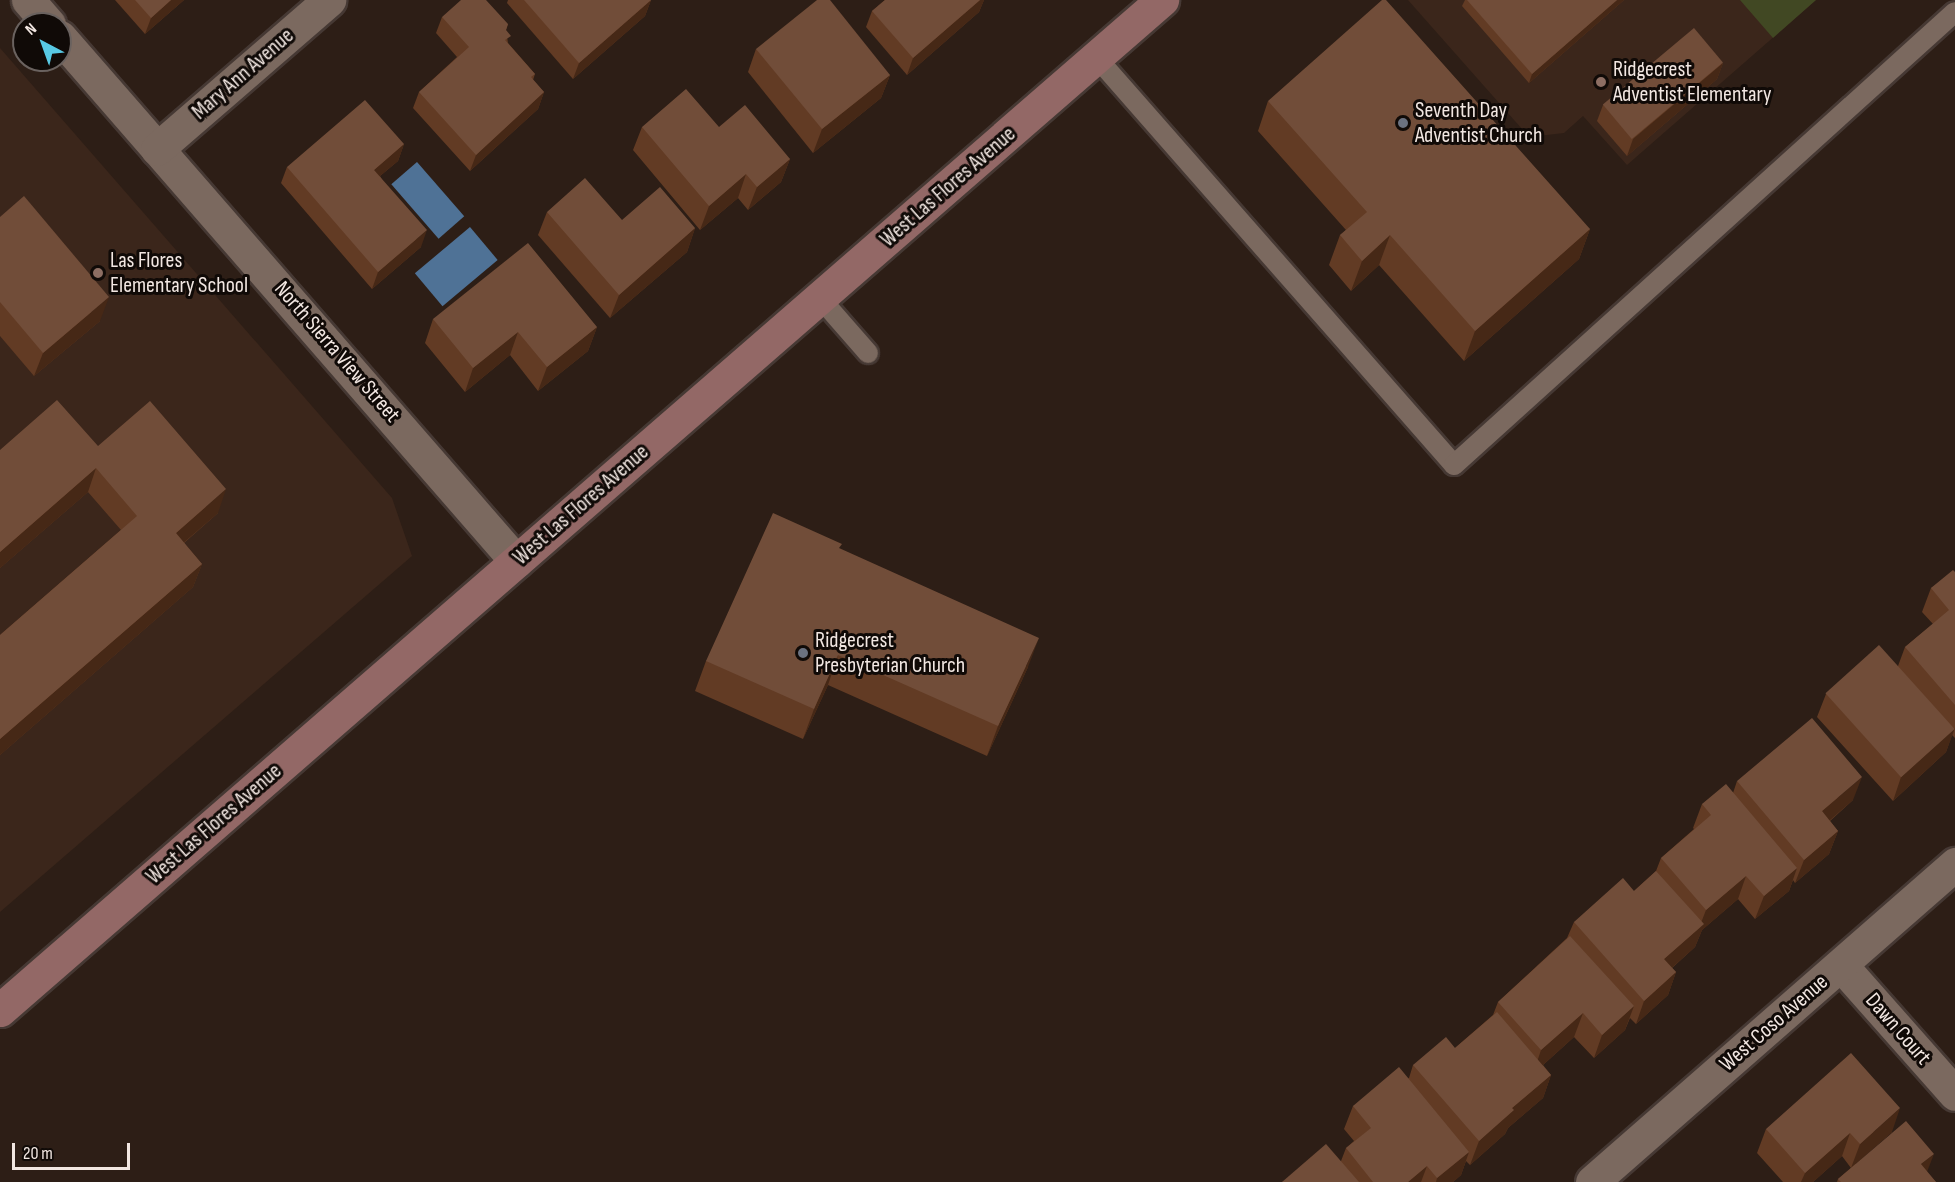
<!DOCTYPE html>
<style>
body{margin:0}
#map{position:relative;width:1955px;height:1182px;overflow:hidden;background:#2d1e16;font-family:"Sofia Sans Condensed",sans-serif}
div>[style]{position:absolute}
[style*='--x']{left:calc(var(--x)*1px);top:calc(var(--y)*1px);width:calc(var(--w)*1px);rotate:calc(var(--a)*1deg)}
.built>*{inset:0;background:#3b261b}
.green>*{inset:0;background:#414823}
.water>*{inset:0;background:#4f7296;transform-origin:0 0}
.roads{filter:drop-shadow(2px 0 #463934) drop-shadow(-2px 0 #463934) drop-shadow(0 2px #463934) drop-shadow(0 -2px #463934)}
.lane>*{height:20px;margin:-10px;padding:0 10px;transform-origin:10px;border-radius:10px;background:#7b695f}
.street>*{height:33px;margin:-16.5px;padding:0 16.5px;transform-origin:16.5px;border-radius:16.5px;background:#7b695f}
.secondary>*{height:33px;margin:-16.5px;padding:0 16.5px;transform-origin:16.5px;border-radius:16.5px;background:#936866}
.wall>*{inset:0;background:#623b24}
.shaded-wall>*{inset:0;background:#462816}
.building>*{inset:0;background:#714d39;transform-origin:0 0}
.dots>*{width:16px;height:16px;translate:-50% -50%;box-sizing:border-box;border:3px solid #100a07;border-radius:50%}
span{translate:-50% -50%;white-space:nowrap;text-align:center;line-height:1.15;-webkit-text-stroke:6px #100a07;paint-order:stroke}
.poi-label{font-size:22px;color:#f2e7e2}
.left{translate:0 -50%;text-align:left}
.street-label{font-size:22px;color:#f2e7e2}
.north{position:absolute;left:12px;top:12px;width:60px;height:60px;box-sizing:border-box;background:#100a07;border:2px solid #6a625f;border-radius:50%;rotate:319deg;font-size:16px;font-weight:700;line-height:24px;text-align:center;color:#f2e7e2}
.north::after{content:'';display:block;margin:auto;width:21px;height:27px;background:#58c9e4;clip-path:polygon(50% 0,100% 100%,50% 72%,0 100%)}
.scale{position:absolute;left:12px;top:1143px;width:118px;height:27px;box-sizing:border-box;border:3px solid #f2e7e2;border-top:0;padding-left:8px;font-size:18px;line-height:21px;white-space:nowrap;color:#f2e7e2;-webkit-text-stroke:4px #100a07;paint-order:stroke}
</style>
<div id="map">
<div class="built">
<div style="clip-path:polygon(1408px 0,1816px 0,1627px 165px,1583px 116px,1564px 133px,1529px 137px)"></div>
<div style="clip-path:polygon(0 48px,392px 498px,412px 556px,0 912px)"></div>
</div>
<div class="green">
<div style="clip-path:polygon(1740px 0,1816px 0,1773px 38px)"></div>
</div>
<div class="water">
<div style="left:417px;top:162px;width:72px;height:34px;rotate:49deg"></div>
<div style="left:470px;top:227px;width:43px;height:72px;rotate:50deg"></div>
</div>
<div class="roads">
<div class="lane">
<div style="--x:1097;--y:58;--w:541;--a:48.74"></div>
<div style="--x:1454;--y:465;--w:675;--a:-42.12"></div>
<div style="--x:820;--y:298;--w:73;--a:48.9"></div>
</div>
<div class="street">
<div style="--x:28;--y:0;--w:32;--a:49"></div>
<div style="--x:60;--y:37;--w:695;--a:48.97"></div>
<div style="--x:157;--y:149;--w:228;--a:-40.9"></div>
<div style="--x:1841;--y:965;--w:172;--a:48.5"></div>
<div style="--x:1592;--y:1182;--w:483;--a:-41.2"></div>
</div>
<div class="secondary">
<div style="--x:0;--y:1010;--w:1540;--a:-41"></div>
</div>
</div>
<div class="wall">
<div style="clip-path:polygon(115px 0,184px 0,145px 34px)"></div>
<div style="clip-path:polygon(508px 0,651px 0,645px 16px,573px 79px,507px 3px)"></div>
<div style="clip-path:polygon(885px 0,984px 0,979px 12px,907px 75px,866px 27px,872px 11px)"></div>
<div style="clip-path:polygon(1465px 0,1624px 0,1529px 83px,1462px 6px)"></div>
<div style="clip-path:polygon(442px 17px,508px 24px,506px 30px,508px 43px,535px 74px,533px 80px,544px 92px,538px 109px,470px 171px,413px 108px,419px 92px,457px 57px,436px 33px)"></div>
<div style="clip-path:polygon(756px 49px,890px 75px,881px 98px,813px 153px,748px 72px)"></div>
<div style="clip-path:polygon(1723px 63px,1717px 79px,1627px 156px,1597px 121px,1603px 105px)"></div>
<div style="clip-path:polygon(1268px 101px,1590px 229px,1579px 259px,1464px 361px,1379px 265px,1351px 291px,1329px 265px,1340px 235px,1346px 230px,1258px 131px)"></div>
<div style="clip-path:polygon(642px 127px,719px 127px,790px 159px,781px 182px,748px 210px,738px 198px,700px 230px,633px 150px)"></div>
<div style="clip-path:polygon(404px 144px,398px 161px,380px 176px,421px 247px,372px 289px,281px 183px,287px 167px)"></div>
<div style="clip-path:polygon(547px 212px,622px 220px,695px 228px,687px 252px,610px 318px,538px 235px)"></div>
<div style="clip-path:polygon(0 217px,100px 321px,34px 376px,0 336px)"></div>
<div style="clip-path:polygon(433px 319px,597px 327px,588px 351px,538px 391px,510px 355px,465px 392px,425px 343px)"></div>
<div style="clip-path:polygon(98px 446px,218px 513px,184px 543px,202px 564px,193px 587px,0 755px,0 635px,121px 530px,88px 492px,0 568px,0 450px)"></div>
<div style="clip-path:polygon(840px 549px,1028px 667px,987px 756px,828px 685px,803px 739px,695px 691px,706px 661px)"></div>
<div style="clip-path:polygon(1955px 572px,1955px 738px,1952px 735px,1946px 752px,1893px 801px,1817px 717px,1826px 694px,1898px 666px,1905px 647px,1933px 624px,1922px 612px,1931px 588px)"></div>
<div style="clip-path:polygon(1737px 781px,1853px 800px,1830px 821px,1838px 831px,1829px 854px,1795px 883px,1793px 880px,1789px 891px,1755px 919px,1738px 899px,1702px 930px,1695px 947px,1672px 968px,1676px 972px,1668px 995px,1636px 1024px,1630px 1018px,1625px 1030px,1594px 1058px,1574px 1037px,1543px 1065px,1551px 1075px,1543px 1098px,1508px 1128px,1505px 1134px,1470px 1165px,1466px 1161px,1461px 1175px,1453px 1182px,1282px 1182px,1341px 1161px,1346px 1148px,1354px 1141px,1344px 1129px,1353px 1106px,1409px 1078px,1413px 1065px,1455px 1048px,1493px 1015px,1498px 1002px,1567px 938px,1574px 922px,1634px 891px,1656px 871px,1661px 858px,1694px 829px,1693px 828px,1702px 804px,1733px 793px)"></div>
<div style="clip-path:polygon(1766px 1129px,1892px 1132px,1855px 1164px,1927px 1172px,1936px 1182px,1837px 1182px,1838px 1179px,1851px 1168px,1842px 1156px,1813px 1182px,1783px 1182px,1757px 1153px)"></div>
</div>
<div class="shaded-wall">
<div style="clip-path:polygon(171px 0,184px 0,145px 34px,151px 18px)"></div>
<div style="clip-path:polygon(651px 0,645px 16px,573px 79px,579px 63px)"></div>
<div style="clip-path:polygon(980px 0,984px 0,979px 12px,907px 75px,913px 58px)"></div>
<div style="clip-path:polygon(1617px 0,1624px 0,1529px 83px,1532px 74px)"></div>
<div style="clip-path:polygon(1723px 63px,1717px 79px,1627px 156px,1633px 139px)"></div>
<div style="clip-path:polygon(890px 75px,881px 98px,813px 153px,822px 129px)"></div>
<div style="clip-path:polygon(544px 92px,538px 109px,470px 171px,476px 155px)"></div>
<div style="clip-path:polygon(404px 144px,398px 161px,368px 186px,374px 170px)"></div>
<div style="clip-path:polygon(790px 159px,781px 182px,748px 210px,757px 187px)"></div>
<div style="clip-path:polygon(746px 174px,738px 198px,700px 230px,709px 206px)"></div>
<div style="clip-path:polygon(695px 228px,687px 252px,610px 318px,619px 295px)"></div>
<div style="clip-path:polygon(1590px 229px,1579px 259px,1464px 361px,1475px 331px)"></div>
<div style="clip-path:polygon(427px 230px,421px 247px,372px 289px,378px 272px)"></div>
<div style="clip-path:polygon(1390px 235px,1379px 265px,1351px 291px,1362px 261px)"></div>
<div style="clip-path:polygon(109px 297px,100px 321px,34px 376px,43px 353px)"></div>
<div style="clip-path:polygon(597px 327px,588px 351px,538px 391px,547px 367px)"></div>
<div style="clip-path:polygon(518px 332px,510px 355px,465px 392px,473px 368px)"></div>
<div style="clip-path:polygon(96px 468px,88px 492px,0 568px,0 552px)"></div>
<div style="clip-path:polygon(226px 489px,218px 513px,167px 557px,176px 533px)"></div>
<div style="clip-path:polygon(202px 564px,193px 587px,0 755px,0 739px)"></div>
<div style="clip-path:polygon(1039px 638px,1028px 667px,987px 756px,998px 726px)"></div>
<div style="clip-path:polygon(838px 655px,828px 685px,803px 739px,814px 709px)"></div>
<div style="clip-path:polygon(1955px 728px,1946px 752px,1893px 801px,1901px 777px)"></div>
<div style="clip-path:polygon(1862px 777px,1853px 800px,1813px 835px,1822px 811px)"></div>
<div style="clip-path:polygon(1838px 831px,1829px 854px,1795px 883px,1804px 860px)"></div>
<div style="clip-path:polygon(1797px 868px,1789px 891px,1755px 919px,1764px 896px)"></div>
<div style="clip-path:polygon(1746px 876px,1738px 899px,1702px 930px,1695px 947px,1656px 982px,1664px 959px,1699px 928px,1706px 910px)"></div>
<div style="clip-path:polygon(1676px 972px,1668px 995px,1636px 1024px,1644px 1001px)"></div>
<div style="clip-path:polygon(1634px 1006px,1625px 1030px,1594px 1058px,1602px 1035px)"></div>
<div style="clip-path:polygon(1583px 1013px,1574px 1037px,1533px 1074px,1541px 1050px)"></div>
<div style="clip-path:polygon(1551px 1075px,1543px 1098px,1508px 1128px,1505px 1134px,1470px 1165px,1479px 1141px,1512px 1108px)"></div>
<div style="clip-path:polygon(1900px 1108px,1892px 1132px,1851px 1168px,1860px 1144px)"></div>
<div style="clip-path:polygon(1850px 1133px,1842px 1156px,1813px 1182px,1801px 1182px,1805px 1173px)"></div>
<div style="clip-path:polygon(1469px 1152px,1461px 1175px,1453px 1182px,1436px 1182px,1437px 1178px)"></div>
<div style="clip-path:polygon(1934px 1154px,1925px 1177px,1921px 1164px)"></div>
<div style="clip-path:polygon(1427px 1166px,1421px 1182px,1408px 1182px)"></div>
</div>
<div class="building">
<div style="clip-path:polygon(135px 0,171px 0,151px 18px)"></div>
<div style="clip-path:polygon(461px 0,486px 0,508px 24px,506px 30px,511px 36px,505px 40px,535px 74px,531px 77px,544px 92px,476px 155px,419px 92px,469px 47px,442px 17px)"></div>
<div style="clip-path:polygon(524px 0,651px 0,579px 63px)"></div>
<div style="clip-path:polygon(817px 0,830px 0,890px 75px,822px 129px,756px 49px)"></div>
<div style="clip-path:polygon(885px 0,980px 0,913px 58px,872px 11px)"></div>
<div style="clip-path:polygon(1382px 0,1386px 0,1590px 229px,1475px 331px,1390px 235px,1362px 261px,1340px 235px,1367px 212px,1268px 101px)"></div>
<div style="clip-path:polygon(1467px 0,1617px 0,1532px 74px)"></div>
<div style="left:1694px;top:28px;width:45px;height:119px;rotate:50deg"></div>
<div style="clip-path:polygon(686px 89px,719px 127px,745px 105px,790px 159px,757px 187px,746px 174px,709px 206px,642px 127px)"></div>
<div style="clip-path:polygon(365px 100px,404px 144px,374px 170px,427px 230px,378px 272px,287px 167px)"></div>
<div style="clip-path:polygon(585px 178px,622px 220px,660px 187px,695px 228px,619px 295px,547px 212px)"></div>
<div style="clip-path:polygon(24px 196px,109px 297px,43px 353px,0 302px,0 217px)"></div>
<div style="clip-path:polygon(528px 243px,597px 327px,547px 367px,518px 332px,473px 368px,433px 319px)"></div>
<div style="clip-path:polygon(57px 400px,98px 446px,150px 401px,226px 489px,176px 533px,202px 564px,0 739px,0 635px,137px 516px,96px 468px,0 552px,0 450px)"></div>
<div style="clip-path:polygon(773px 513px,842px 544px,839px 548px,1039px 638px,998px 726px,838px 655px,814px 709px,706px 661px)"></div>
<div style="clip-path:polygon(1953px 570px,1955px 572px,1955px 705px,1905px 647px,1949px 610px,1931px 588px)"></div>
<div style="left:1879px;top:645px;width:113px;height:72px;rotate:48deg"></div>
<div style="clip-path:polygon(1812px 718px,1862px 777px,1822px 811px,1838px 831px,1804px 860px,1737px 781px)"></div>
<div style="clip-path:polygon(1726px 784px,1797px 868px,1764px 896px,1746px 876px,1706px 910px,1661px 858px,1711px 815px,1702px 804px)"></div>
<div style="clip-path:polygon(1656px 871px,1704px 924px,1664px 959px,1676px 972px,1644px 1001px,1574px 922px,1623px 878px,1634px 891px)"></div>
<div style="clip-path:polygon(1570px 936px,1634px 1006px,1602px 1035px,1583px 1013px,1541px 1050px,1498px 1002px)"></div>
<div style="clip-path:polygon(1497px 1012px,1551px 1075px,1512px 1108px,1514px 1110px,1479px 1141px,1413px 1065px,1446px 1037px,1455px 1048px)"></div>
<div style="clip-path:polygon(1851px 1053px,1900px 1108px,1860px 1144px,1850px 1133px,1805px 1173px,1766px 1129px)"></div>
<div style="clip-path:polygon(1399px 1067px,1469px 1152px,1437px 1178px,1427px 1166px,1408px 1182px,1373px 1182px,1346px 1148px,1371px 1128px,1353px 1106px)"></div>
<div style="clip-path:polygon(1906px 1121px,1934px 1154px,1921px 1164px,1936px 1182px,1841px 1182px,1838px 1179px)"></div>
<div style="clip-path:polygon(1326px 1144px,1359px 1182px,1282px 1182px)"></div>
</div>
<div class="dots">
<div style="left:1601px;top:82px;background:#8d6e63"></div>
<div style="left:1403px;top:123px;background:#6b7280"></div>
<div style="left:98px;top:273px;background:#8d6e63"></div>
<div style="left:803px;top:653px;background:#6b7280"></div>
</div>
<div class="poi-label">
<span class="left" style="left:1613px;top:82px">Ridgecrest<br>Adventist Elementary</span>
<span class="left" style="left:1415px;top:123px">Seventh Day<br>Adventist Church</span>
<span class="left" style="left:110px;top:273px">Las Flores<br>Elementary School</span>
<span class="left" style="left:815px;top:653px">Ridgecrest<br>Presbyterian Church</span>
</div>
<div class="street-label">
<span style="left:243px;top:74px;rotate:-41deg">Mary Ann Avenue</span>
<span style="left:948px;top:187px;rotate:-41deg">West Las Flores Avenue</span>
<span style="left:337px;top:352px;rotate:49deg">North Sierra View Street</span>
<span style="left:581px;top:505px;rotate:-41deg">West Las Flores Avenue</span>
<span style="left:214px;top:824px;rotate:-41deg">West Las Flores Avenue</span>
<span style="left:1774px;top:1023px;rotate:-41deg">West Coso Avenue</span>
<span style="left:1898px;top:1029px;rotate:49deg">Dawn Court</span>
</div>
<div class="north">N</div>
<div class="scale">20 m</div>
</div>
